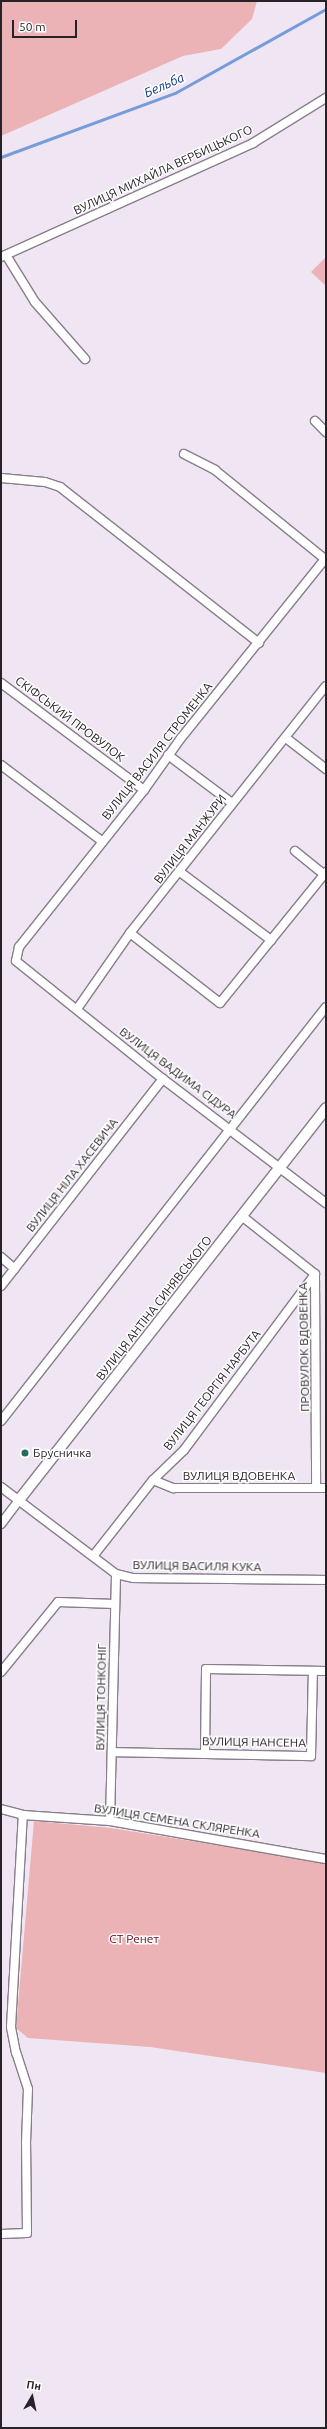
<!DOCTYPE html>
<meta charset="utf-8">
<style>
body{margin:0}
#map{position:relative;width:327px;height:2429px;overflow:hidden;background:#f0e5f3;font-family:Ubuntu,sans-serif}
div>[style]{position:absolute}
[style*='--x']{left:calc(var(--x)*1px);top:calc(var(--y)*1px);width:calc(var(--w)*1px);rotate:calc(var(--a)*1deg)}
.green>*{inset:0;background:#ebb3b6}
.stream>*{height:2.5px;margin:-1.25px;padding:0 1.25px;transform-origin:1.25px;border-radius:1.25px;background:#779cdb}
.roads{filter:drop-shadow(1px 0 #887e8b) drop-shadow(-1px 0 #887e8b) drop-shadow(0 1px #887e8b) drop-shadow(0 -1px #887e8b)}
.minor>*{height:8px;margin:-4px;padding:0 4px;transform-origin:4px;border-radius:4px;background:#fff}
.tertiary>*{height:10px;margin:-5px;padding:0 5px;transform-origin:5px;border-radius:5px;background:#fff}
.dots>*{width:11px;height:11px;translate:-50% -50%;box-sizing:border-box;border:2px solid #fff;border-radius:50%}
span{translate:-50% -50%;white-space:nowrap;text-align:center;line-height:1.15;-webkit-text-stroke:3px #fff;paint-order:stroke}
.street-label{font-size:12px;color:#262227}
.poi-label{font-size:12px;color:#262227}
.left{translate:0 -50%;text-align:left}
.park-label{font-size:12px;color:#6b0420}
.water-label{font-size:13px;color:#0c3780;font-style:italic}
.frame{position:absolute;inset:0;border:2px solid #262227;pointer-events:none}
.north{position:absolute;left:12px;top:2377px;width:40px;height:40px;-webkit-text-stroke:3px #fff;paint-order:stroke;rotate:9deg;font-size:11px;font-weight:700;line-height:16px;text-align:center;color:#262227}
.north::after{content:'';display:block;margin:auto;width:14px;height:18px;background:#262227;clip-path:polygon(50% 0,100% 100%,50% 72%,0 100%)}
.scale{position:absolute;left:12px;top:20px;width:65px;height:18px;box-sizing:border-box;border:2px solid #262227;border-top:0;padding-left:5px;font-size:12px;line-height:14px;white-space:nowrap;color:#262227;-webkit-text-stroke:3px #fff;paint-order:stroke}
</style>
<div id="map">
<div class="green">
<div style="clip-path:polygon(1px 1px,257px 1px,252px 19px,221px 49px,183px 56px,1px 136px)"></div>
<div style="clip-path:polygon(326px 257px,326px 286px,311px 272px)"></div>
<div style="clip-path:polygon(34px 1821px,111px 1828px,326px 1863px,326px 2073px,150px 2047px,28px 2038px,16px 2028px)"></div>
</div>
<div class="stream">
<div style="--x:1;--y:157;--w:185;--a:-20.2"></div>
<div style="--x:175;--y:93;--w:173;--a:-29.1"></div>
</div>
<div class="roads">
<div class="minor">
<div style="--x:6;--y:255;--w:55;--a:58.3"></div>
<div style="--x:35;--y:302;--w:76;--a:48.7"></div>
<div style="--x:1;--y:257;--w:277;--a:-24.3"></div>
<div style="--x:253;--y:143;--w:86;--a:-31.7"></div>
<div style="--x:315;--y:421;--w:16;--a:45"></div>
<div style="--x:184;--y:454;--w:35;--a:27"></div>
<div style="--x:215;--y:470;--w:143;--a:39"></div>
<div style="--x:1;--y:478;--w:44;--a:5.2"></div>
<div style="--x:45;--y:482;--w:16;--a:18"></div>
<div style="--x:60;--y:487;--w:253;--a:38.1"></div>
<div style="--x:325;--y:559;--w:230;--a:128.8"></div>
<div style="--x:181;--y:738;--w:64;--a:125.4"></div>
<div style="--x:144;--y:790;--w:201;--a:128.5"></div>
<div style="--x:19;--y:947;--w:14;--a:102"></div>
<div style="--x:16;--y:961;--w:189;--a:38.8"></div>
<div style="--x:163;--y:1079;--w:205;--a:37.3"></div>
<div style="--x:1;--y:683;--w:179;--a:36.8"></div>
<div style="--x:286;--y:738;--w:51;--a:37.8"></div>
<div style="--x:168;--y:755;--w:80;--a:36.9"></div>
<div style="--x:1;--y:765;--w:126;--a:37"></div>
<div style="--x:295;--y:851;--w:40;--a:39"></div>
<div style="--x:180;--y:872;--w:114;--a:36.8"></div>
<div style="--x:130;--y:933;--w:114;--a:37.9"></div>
<div style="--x:220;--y:1003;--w:169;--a:-51"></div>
<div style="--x:77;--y:1009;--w:93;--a:-55.1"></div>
<div style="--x:130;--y:933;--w:315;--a:-51.6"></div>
<div style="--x:243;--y:1217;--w:92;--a:38.4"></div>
<div style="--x:315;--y:1274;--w:214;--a:89.7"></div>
<div style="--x:1;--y:1257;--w:18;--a:41"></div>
<div style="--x:1;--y:1286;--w:263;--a:-52"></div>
<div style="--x:1;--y:1421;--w:526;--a:-51.87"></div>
<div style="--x:153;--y:1480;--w:22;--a:22"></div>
<div style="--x:173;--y:1488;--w:153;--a:0"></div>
<div style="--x:1;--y:1487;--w:144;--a:37.1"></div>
<div style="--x:116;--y:1574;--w:18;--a:13"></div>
<div style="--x:134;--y:1578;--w:192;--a:0.6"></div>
<div style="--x:1;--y:1524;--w:30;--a:-53"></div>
<div style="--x:94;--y:1555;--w:95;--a:-51.8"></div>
<div style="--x:153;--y:1480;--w:43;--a:-44.1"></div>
<div style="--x:184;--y:1450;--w:219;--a:-53.3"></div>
<div style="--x:1;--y:1672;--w:90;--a:-50.8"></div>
<div style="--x:58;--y:1602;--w:57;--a:2"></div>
<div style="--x:112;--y:1752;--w:199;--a:1.2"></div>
<div style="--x:311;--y:1756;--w:85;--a:-88.7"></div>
<div style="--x:205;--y:1754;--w:85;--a:-89.3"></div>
<div style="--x:206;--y:1669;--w:120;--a:1"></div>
<div style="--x:1;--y:1809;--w:23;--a:15"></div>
<div style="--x:23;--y:1815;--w:87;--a:3.9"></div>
<div style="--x:110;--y:1821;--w:219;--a:10"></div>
<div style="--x:110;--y:1821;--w:247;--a:-88.6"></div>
<div style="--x:1;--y:2234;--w:26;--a:-2"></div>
<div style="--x:27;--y:2233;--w:90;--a:-90.6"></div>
<div style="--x:26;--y:2143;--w:54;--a:-87.9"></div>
<div style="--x:28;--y:2089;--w:38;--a:-108"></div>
<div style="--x:16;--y:2053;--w:26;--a:-101"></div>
<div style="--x:11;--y:2027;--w:212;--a:-86.8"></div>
</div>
<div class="tertiary">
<div style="--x:19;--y:1500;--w:498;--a:-51.9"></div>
</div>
</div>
<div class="dots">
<div style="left:25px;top:1453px;background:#2a6c5c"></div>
</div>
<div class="street-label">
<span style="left:163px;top:170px;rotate:-25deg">ВУЛИЦЯ МИХАЙЛА ВЕРБИЦЬКОГО</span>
<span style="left:70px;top:719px;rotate:37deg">СКІФСЬКИЙ ПРОВУЛОК</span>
<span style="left:157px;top:751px;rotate:-52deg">ВУЛИЦЯ ВАСИЛЯ СТРОМЕНКА</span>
<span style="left:190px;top:839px;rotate:-52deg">ВУЛИЦЯ МАНЖУРИ</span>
<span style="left:178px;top:1073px;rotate:37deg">ВУЛИЦЯ ВАДИМА СІДУРА</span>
<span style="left:72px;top:1175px;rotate:-52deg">ВУЛИЦЯ НІЛА ХАСЕВИЧА</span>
<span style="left:154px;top:1308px;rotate:-52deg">ВУЛИЦЯ АНТІНА СИНЯВСЬКОГО</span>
<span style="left:304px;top:1347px;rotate:-91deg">ПРОВУЛОК ВДОВЕНКА</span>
<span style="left:212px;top:1390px;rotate:-52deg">ВУЛИЦЯ ГЕОРГІЯ НАРБУТА</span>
<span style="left:239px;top:1476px">ВУЛИЦЯ ВДОВЕНКА</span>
<span style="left:197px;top:1566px;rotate:1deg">ВУЛИЦЯ ВАСИЛЯ КУКА</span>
<span style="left:101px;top:1697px;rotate:-89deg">ВУЛИЦЯ ТОНКОНІГ</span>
<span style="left:254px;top:1742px;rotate:1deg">ВУЛИЦЯ НАНСЕНА</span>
<span style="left:177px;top:1821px;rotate:9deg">ВУЛИЦЯ СЕМЕНА СКЛЯРЕНКА</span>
</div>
<div class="poi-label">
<span class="left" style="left:33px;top:1453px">Брусничка</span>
</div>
<div class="park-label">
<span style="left:134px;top:1939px">СТ Ренет</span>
</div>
<div class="water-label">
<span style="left:164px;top:85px;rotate:-24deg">Бельба</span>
</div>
<div class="frame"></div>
<div class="north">Пн</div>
<div class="scale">50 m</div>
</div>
